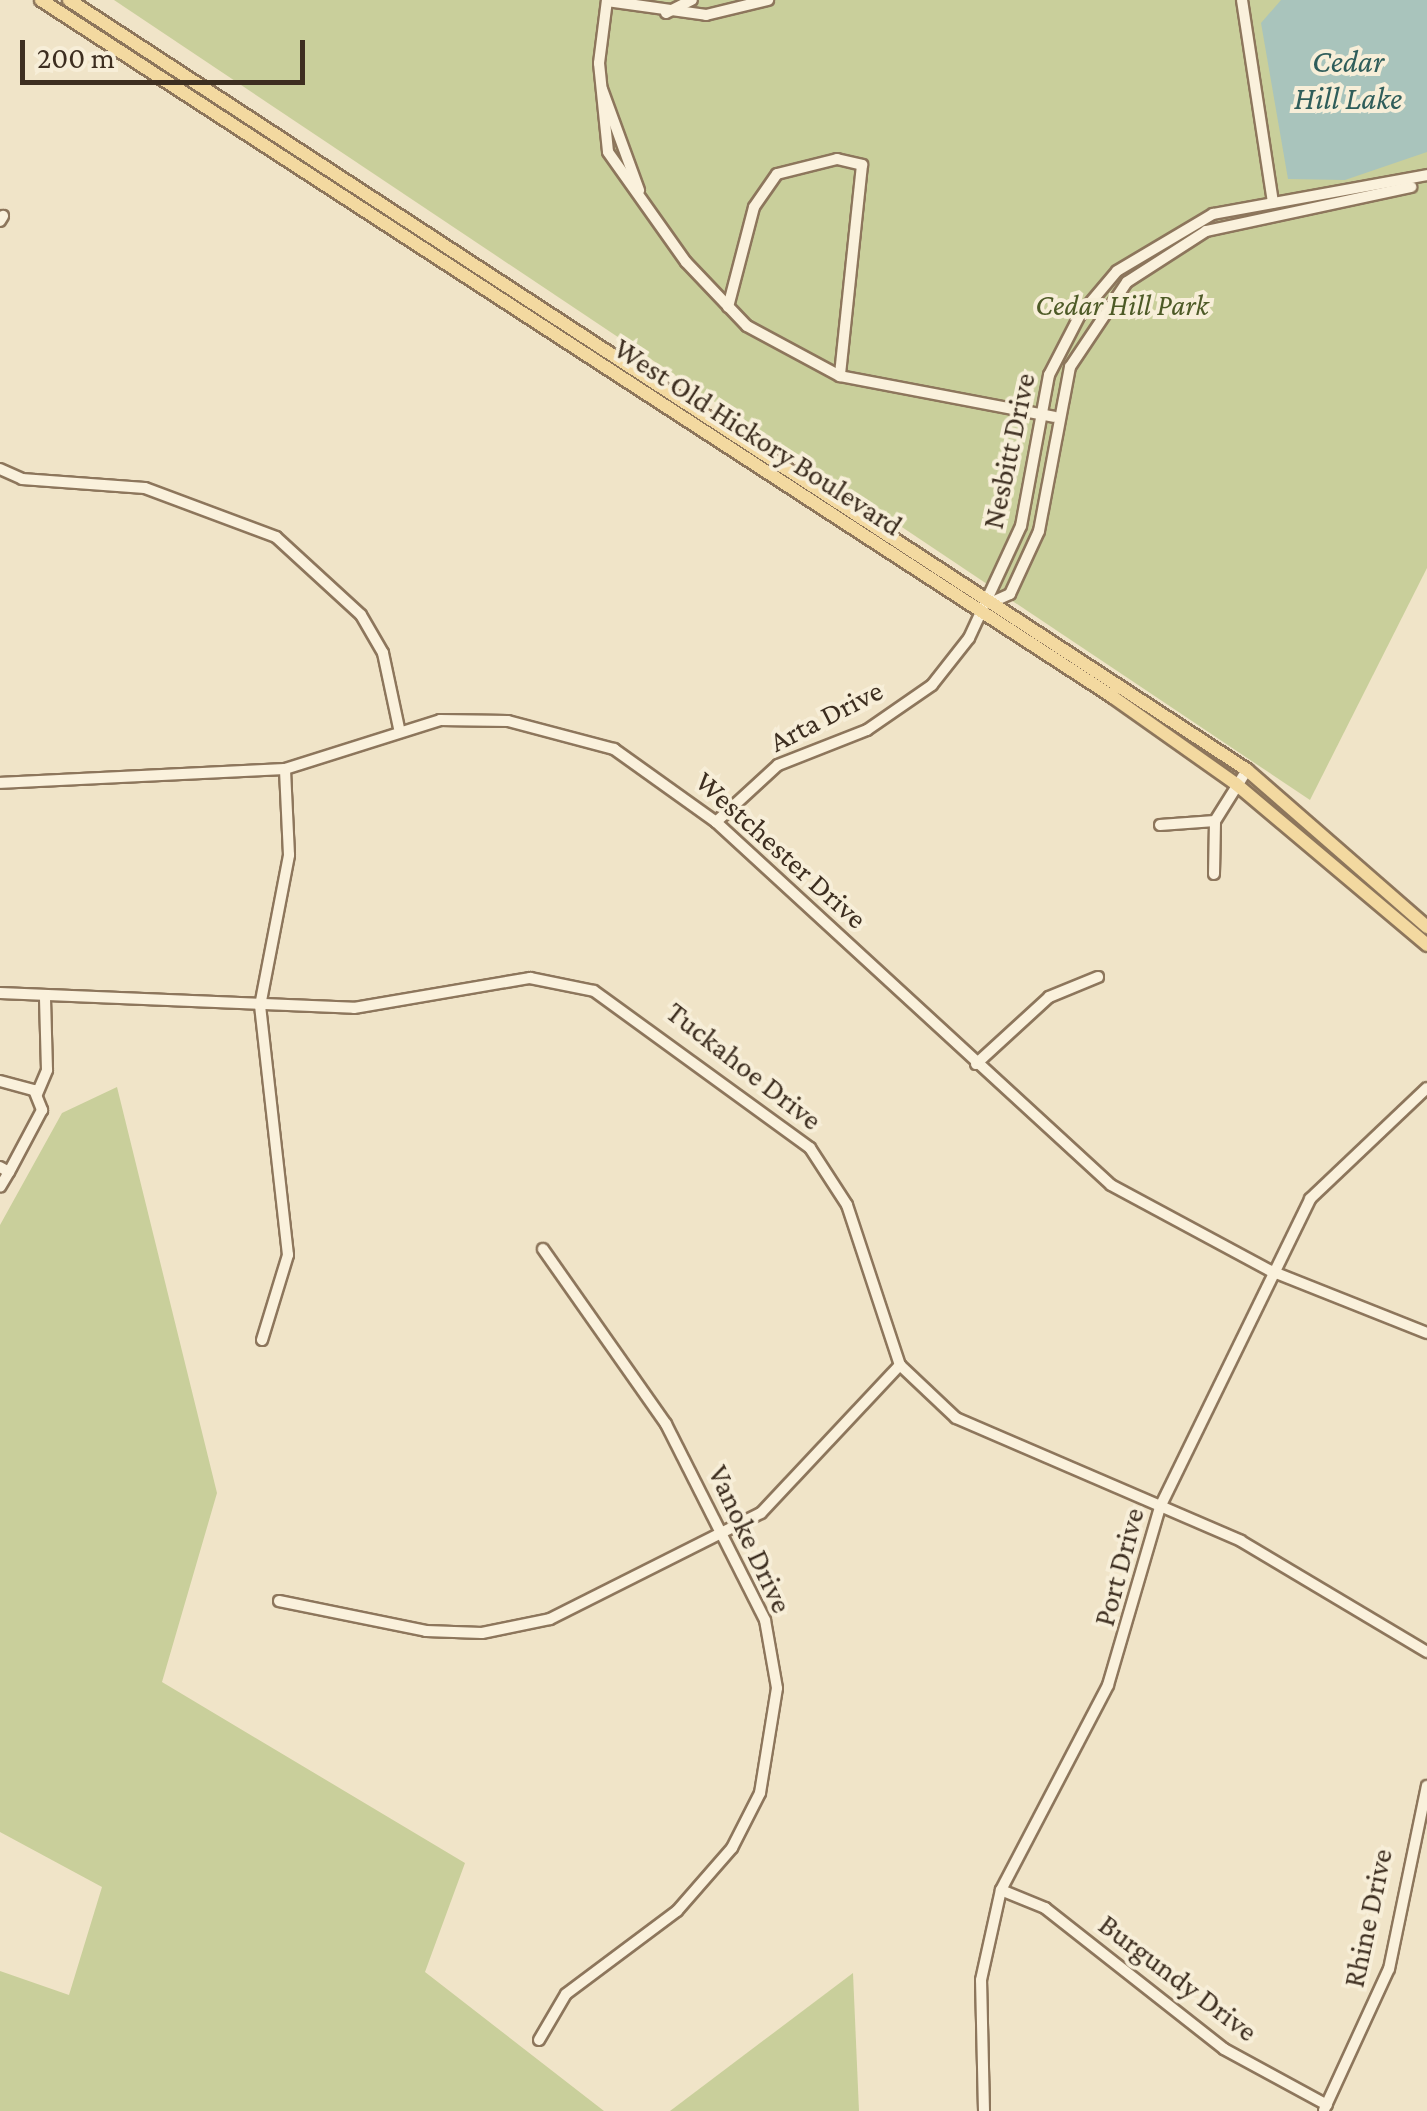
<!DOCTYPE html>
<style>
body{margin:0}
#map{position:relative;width:1427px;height:2111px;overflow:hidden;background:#f0e4c8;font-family:"Crimson Pro",serif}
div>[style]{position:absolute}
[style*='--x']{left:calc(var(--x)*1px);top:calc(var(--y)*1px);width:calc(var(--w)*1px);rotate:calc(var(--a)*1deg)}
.green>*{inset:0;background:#c9cf9b}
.water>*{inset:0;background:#a9c4bc}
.roads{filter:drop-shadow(2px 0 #8d765c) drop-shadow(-2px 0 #8d765c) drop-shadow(0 2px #8d765c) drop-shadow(0 -2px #8d765c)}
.minor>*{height:10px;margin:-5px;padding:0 5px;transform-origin:5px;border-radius:5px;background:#faf1dc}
.major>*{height:12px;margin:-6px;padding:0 6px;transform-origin:6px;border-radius:6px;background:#f3d9a0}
span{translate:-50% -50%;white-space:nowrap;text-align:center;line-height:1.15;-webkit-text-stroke:8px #f7eed8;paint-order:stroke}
.park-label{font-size:30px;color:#4d5a26;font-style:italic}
.street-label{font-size:30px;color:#3d2e20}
.water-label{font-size:32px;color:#2f5d5a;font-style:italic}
.scale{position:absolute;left:20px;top:40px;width:285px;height:45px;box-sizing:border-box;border:5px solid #3d2e20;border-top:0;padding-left:12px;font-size:30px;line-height:35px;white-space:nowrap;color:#3d2e20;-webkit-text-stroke:8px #f7eed8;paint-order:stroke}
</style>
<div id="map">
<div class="green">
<div style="clip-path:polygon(114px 0,1427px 0,1427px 568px,1310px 800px)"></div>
<div style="clip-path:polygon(117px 1087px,217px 1493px,162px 1682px,465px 1863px,425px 1972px,604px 2111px,0 2111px,0 1971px,69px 1995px,102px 1887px,0 1832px,0 1225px,62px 1113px)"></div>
<div style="clip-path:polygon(853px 1973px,859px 2111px,670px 2111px)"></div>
</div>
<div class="water">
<div style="clip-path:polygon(1281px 0,1427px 0,1427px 152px,1345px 180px,1288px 179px,1261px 23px)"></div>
</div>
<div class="roads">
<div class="minor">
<div style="--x:607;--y:0;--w:64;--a:97.2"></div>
<div style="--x:599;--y:63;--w:89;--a:84.2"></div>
<div style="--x:608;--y:152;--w:135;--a:54.7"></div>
<div style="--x:686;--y:262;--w:88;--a:46.4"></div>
<div style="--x:747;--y:326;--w:106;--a:28.3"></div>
<div style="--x:840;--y:376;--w:218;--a:10.8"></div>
<div style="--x:1242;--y:0;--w:205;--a:81.3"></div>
<div style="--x:607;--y:1;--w:100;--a:8"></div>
<div style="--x:706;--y:15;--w:64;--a:-13.6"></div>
<div style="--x:666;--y:13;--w:29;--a:-27"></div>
<div style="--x:602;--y:89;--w:108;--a:69.9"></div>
<div style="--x:0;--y:221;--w:6;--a:-59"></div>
<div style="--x:728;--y:307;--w:103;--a:-75.4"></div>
<div style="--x:754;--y:207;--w:40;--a:-55.1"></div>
<div style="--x:777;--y:174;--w:62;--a:-14"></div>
<div style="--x:837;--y:159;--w:26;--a:13"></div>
<div style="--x:862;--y:165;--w:212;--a:96"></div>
<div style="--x:0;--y:469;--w:24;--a:24"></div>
<div style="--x:22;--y:479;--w:123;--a:4.2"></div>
<div style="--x:145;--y:488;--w:140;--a:20.5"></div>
<div style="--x:276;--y:537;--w:115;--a:42.5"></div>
<div style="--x:361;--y:615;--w:44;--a:59.9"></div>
<div style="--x:383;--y:653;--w:77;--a:78"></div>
<div style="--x:990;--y:603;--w:22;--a:-24"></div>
<div style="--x:1010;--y:594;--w:69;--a:-65.3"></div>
<div style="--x:1039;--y:531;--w:167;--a:-79.3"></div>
<div style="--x:1070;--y:367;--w:102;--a:-56.2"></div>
<div style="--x:1127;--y:282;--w:94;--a:-32.8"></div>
<div style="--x:1206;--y:231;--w:210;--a:-12.1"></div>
<div style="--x:0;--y:783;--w:285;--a:-2.8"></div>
<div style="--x:285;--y:769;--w:163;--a:-17.5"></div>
<div style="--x:440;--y:720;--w:68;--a:0.8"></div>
<div style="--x:508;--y:721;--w:110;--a:14.8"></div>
<div style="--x:614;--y:749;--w:125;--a:35.6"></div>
<div style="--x:716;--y:822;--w:536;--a:42.58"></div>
<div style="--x:1111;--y:1185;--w:182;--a:28.3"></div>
<div style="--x:1271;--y:1271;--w:168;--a:21.7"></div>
<div style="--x:716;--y:822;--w:84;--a:-42.6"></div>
<div style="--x:778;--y:765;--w:96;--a:-21.5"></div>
<div style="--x:867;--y:730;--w:79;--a:-34.7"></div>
<div style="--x:932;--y:685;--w:60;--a:-51.8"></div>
<div style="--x:969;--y:638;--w:123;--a:-65.1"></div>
<div style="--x:1021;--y:526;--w:154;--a:-79.5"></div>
<div style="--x:1049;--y:375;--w:68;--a:-62.7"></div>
<div style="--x:1080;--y:315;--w:57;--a:-49.9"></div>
<div style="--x:1117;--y:271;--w:112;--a:-30.7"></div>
<div style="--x:1213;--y:214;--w:218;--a:-10.3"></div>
<div style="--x:1160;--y:825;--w:55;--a:-4.2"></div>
<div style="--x:1214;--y:874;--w:53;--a:-88.9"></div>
<div style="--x:1215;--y:821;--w:60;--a:-57.9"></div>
<div style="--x:0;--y:993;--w:354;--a:2.4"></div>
<div style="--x:354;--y:1008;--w:179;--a:-9.7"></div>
<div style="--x:530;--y:978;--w:65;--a:11.5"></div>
<div style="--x:594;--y:991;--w:267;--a:36"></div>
<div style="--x:810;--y:1148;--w:68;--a:57"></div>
<div style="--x:847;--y:1205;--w:169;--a:71.7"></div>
<div style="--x:900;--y:1365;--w:77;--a:43.4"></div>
<div style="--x:956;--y:1418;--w:310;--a:23.3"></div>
<div style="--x:1241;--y:1541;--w:217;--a:30.8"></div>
<div style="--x:976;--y:1064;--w:99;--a:-42.5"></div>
<div style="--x:1049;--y:997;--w:53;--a:-22.2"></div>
<div style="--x:0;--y:1081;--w:35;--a:15"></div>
<div style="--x:34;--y:1090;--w:22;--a:68"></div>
<div style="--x:42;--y:1110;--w:70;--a:118"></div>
<div style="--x:37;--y:1094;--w:26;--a:-67"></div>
<div style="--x:47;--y:1070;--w:73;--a:-91.6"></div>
<div style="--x:0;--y:1167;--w:10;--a:29"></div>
<div style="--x:9;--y:1172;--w:17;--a:121"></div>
<div style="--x:262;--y:1340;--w:89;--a:-73"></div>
<div style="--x:288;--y:1255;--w:251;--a:-96.4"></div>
<div style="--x:260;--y:1006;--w:154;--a:-79.1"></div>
<div style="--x:289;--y:855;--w:86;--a:-92.7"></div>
<div style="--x:279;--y:1601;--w:150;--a:11.5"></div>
<div style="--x:426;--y:1631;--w:56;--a:2"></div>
<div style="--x:482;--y:1633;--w:69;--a:-11.6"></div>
<div style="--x:550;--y:1619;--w:236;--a:-26.7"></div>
<div style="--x:761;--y:1513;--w:203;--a:-46.8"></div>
<div style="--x:1001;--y:1890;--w:48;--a:22.2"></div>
<div style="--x:1045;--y:1908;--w:228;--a:38.2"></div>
<div style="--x:1224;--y:2049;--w:117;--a:28.5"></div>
<div style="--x:539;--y:2040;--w:53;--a:-59.6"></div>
<div style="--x:566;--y:1994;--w:139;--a:-36.8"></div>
<div style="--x:677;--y:1911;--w:84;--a:-48.9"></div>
<div style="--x:732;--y:1848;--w:62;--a:-63"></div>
<div style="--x:760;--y:1793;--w:106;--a:-80.8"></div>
<div style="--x:777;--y:1688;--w:69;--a:-100"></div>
<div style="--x:765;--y:1620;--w:220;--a:-116.8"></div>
<div style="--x:666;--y:1424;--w:214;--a:-125.1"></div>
<div style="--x:1324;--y:2110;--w:155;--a:-65.3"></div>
<div style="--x:1389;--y:1969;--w:187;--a:-78.3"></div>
<div style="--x:984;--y:2111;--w:131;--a:-91.3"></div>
<div style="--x:981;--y:1980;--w:92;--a:-77.5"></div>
<div style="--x:1001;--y:1890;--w:231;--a:-62.4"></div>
<div style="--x:1108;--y:1685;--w:185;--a:-73.7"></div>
<div style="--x:1160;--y:1507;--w:343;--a:-64"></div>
<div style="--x:1310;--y:1199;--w:161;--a:-43.5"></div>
</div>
<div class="major">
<div style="--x:41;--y:0;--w:1279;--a:33.03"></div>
<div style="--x:1113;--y:697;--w:151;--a:35.3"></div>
<div style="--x:1236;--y:784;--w:250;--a:40.1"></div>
<div style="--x:69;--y:0;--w:1407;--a:33.17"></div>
<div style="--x:1247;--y:770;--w:239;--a:41.1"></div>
</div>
</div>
<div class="park-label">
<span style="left:1122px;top:305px">Cedar Hill Park</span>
</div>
<div class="street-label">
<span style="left:758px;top:437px;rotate:33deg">West Old Hickory Boulevard</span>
<span style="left:1009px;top:451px;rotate:-78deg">Nesbitt Drive</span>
<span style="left:826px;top:716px;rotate:-27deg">Arta Drive</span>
<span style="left:781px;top:850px;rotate:42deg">Westchester Drive</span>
<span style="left:744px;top:1066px;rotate:38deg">Tuckahoe Drive</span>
<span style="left:750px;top:1539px;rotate:65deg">Vanoke Drive</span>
<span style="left:1119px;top:1567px;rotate:-75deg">Port Drive</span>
<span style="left:1368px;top:1918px;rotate:-78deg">Rhine Drive</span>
<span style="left:1178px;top:1978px;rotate:37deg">Burgundy Drive</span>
</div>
<div class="water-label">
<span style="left:1348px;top:80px">Cedar<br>Hill Lake</span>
</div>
<div class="scale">200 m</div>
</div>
